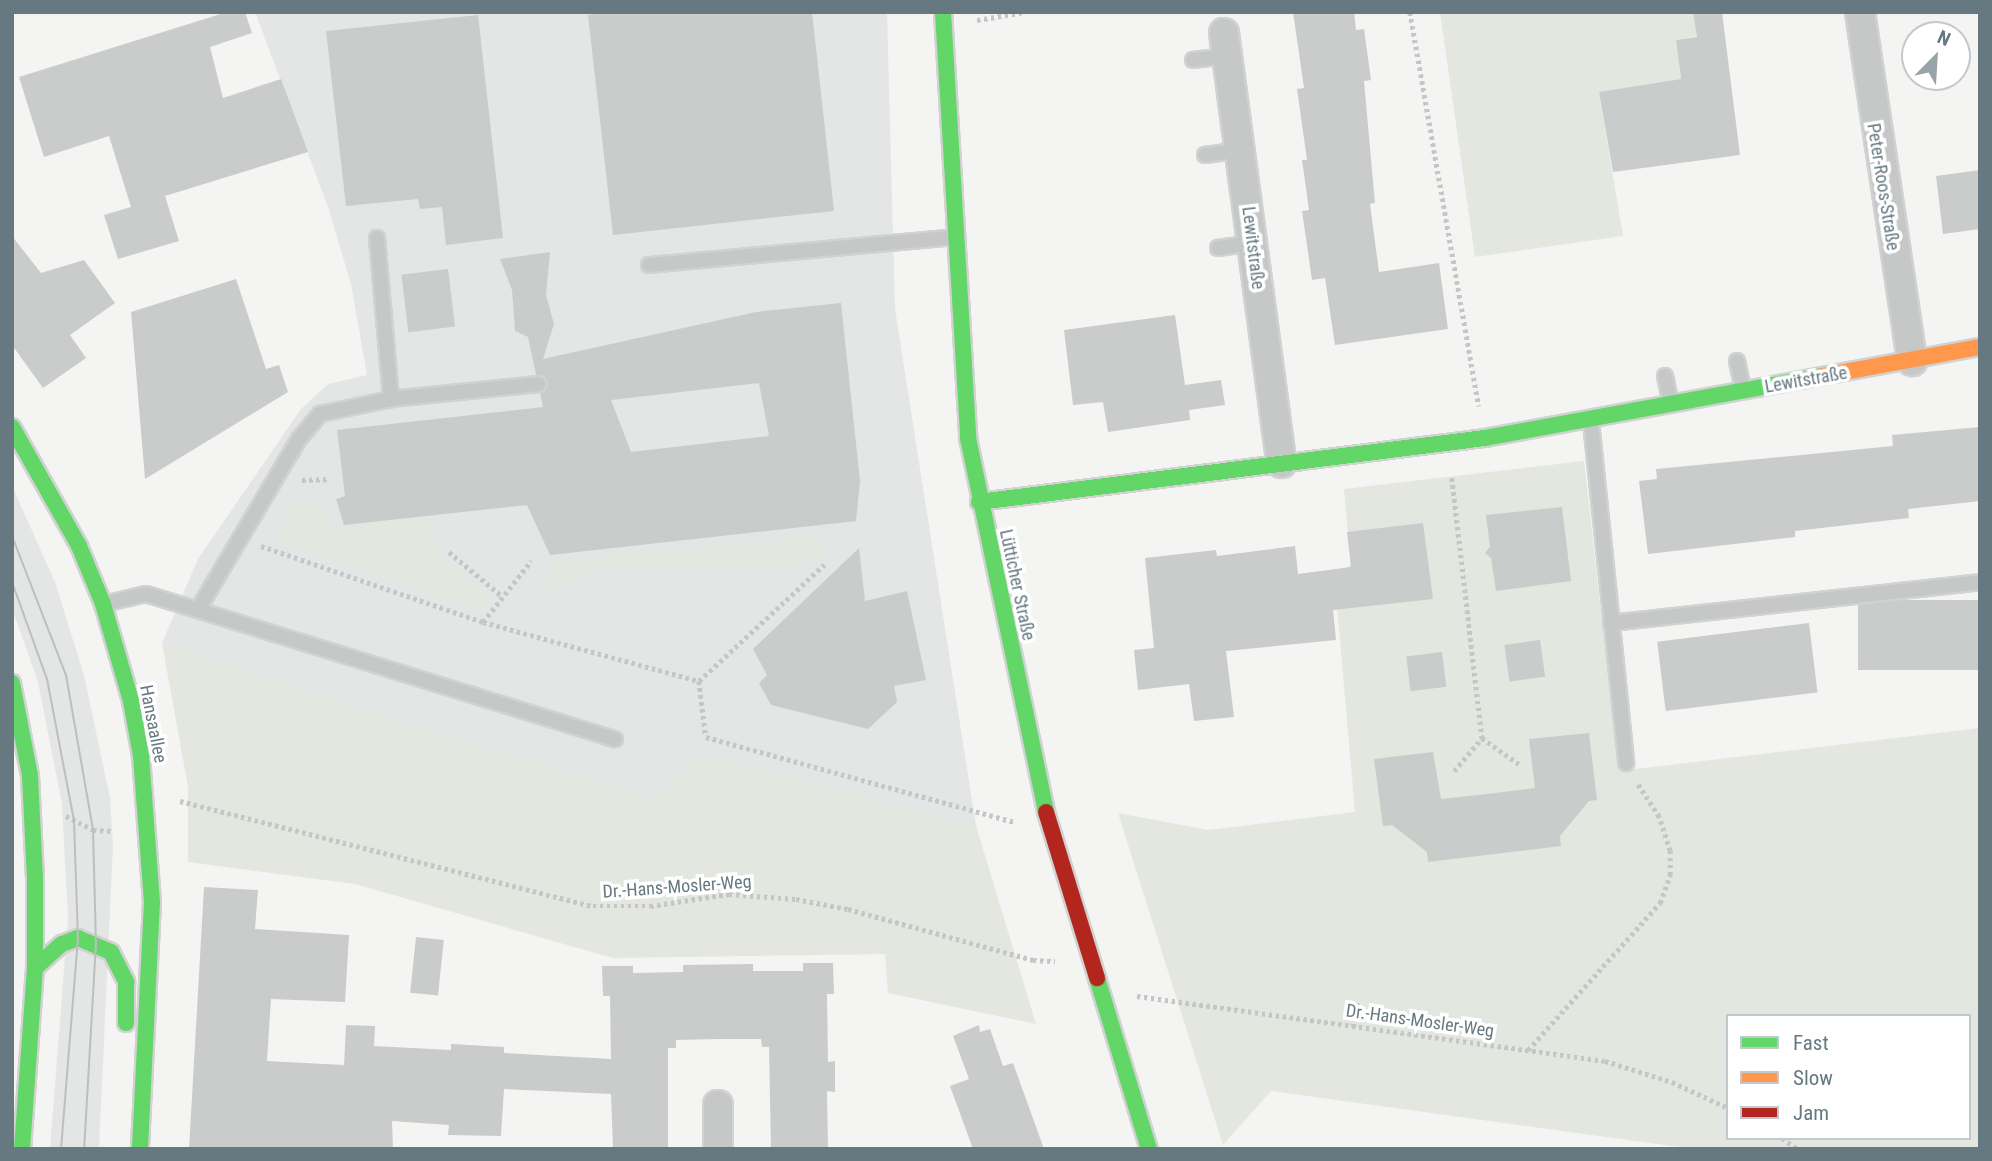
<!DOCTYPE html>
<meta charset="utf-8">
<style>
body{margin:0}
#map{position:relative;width:1992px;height:1161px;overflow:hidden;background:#f4f4f3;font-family:"Roboto Condensed",sans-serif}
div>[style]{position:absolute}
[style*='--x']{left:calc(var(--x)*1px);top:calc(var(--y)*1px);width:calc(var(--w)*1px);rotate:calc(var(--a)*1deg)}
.built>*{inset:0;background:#e4e5e5}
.green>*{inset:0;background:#e4e6e0}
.building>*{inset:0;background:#cacccc;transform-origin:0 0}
.path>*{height:4.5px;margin-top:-2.25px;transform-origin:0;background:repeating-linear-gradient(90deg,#c4c6c7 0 3.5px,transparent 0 7px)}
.roads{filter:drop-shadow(2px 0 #d1d2d2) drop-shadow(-2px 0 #d1d2d2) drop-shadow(0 2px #d1d2d2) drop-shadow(0 -2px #d1d2d2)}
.lane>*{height:14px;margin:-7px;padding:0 7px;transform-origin:7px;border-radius:7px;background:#c6c8c8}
.street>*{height:28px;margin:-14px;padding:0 14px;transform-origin:14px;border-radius:14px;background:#c6c8c8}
.fast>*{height:16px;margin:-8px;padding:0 8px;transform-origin:8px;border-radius:8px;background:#63d668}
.slow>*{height:16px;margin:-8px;padding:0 8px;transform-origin:8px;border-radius:8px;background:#ff974d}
.jam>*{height:16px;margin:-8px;padding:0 8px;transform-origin:8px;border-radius:8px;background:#b3261e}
.tram>*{height:2px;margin:-1px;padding:0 1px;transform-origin:1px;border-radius:1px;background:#bdbebf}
span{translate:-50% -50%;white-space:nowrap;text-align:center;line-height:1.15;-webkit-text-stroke:7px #fff;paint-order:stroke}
.street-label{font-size:18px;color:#667981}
.frame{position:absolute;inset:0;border:14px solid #667981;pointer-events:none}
.legend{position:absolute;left:1726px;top:1014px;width:245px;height:126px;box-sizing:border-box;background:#fff;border:2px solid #c2c9cd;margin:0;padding:9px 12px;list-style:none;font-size:21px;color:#667981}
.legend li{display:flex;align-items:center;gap:14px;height:35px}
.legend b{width:35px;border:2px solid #c2c9cd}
.north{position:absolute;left:1901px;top:21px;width:70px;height:70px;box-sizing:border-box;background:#fff;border:2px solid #c2c9cd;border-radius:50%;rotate:24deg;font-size:19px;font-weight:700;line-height:28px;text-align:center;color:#667981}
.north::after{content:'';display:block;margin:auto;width:24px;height:32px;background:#98a4a9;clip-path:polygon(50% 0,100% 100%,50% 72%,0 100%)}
</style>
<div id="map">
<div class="built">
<div style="clip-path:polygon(255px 12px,887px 12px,895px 309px,976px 826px,700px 755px,655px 799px,410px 725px,162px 643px,198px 559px,301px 409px,328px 384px,367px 375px,351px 284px,328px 207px)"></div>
<div style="clip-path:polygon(12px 486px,55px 582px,84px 675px,110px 798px,113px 845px,99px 1149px,50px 1149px,68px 918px,62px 804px,38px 682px,12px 608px)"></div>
</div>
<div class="green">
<div style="clip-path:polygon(1440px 12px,1693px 12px,1697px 36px,1676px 40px,1681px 79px,1599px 93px,1623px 236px,1475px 257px)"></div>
<div style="clip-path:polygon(evenodd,1584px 461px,1619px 771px,1980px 728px,1980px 1149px,1694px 1149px,1271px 1091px,1223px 1145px,1118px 813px,1208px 830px,1355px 812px,1335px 583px,1351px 564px,1344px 489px,1584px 461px,1728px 1016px,1969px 1016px,1969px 1138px,1728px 1138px,1728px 1016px)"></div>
<div style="clip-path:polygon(289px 500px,324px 503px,329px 528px,431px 517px,438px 554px,492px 595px,479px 610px,281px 543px)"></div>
<div style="clip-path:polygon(821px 536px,822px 553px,796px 572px,595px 570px,540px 592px,550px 561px)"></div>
<div style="clip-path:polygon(162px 643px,410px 725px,655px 799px,700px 755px,976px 826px,1036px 1024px,888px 993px,885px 954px,613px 958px,355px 884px,188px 862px,188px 787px)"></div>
</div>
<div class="building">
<div style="clip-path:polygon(227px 12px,245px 12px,252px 33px,210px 47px,223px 98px,281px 79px,308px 152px,165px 196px,179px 241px,118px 259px,104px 215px,131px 207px,109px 136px,44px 157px,19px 77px)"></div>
<div style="clip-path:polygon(609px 12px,812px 12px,834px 211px,613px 235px,588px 15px)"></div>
<div style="clip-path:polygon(1293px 12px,1354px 12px,1356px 30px,1364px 29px,1371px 80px,1364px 81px,1375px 203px,1370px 204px,1379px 272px,1439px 263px,1448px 329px,1335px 345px,1325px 278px,1312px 280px,1302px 211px,1309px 210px,1302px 160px,1307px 160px,1297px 89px,1304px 88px)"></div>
<div style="clip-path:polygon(1693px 12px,1722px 12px,1740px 155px,1613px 172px,1599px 92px,1681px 79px,1676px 40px,1697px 37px)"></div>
<div style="clip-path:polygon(478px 15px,503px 238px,446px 245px,442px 207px,420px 209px,418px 199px,346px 206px,326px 31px)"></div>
<div style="clip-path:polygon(1980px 170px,1980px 229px,1943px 234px,1936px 176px)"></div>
<div style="clip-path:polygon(12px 236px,41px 273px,84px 260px,115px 303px,70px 335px,86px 358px,43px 388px,12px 345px)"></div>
<div style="clip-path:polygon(evenodd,550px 252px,546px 295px,554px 324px,543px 359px,756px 312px,841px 303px,860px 481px,856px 521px,550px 555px,527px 505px,344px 525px,336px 499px,345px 496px,337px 430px,543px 407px,540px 393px,547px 382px,536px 375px,528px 337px,515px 331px,512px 290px,500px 259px,550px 252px,759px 383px,769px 436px,631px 452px,611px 400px,759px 383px)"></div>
<div style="left:448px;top:269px;width:58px;height:47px;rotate:83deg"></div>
<div style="clip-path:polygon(236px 279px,266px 369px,279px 365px,288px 392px,145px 479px,131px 312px)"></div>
<div style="clip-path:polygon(1175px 315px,1185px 385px,1221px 380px,1225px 405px,1189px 410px,1190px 420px,1108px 432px,1103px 402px,1073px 405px,1064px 330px)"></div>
<div style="clip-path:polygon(1980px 427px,1980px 501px,1908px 509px,1909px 518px,1795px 531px,1795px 537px,1648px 554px,1639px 481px,1657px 479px,1656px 469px,1893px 446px,1892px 435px)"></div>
<div style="clip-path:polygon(1562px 507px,1571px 581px,1496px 591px,1491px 558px,1485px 553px,1490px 547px,1486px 515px)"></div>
<div style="clip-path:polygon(1423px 523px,1433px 599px,1333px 610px,1336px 640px,1226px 651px,1234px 717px,1194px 721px,1189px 684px,1138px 690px,1134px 650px,1154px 648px,1145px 558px,1216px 550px,1217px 556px,1295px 546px,1298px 574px,1351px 567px,1347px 532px)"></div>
<div style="clip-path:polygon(859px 548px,865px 601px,907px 591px,926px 680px,894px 686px,897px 702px,868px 729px,771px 705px,759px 683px,767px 675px,753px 649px)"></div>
<div style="left:1980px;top:600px;width:70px;height:122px;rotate:90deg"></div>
<div style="left:1809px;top:623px;width:70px;height:153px;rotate:83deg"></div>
<div style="left:1540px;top:640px;width:37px;height:36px;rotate:82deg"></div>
<div style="left:1442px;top:652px;width:35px;height:36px;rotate:83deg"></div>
<div style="clip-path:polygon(1589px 733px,1597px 800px,1589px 801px,1560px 836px,1561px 846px,1428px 862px,1427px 852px,1392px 825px,1383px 826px,1374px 759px,1433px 752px,1441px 799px,1487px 794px,1535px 788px,1529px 739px)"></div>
<div style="clip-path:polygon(204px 887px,258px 890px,255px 929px,349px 935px,345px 1002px,271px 999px,267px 1061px,344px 1065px,346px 1025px,375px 1026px,374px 1046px,451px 1050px,451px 1044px,504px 1047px,504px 1053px,611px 1059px,610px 996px,603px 996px,602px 966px,633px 966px,633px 973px,683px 972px,683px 965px,753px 964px,753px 971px,803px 971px,803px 963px,833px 963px,834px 994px,827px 994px,828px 1062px,835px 1061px,835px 1092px,827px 1091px,828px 1149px,771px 1149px,769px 1047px,762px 1047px,761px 1039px,720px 1039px,676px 1040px,676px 1048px,668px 1048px,668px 1149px,613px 1149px,611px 1094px,504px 1089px,501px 1136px,448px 1135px,449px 1125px,392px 1121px,393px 1149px,189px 1149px)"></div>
<div style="left:416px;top:937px;width:28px;height:56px;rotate:6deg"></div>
<div style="clip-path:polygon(979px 1025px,980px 1032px,990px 1029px,1003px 1066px,1013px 1063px,1044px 1149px,973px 1149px,950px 1086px,969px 1079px,953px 1036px)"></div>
</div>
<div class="path">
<div style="--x:1410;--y:12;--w:400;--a:80.1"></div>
<div style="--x:977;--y:20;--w:49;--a:-9.5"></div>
<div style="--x:1452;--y:478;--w:262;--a:83.4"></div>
<div style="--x:1482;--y:738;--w:45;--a:35.1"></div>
<div style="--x:302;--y:480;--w:27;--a:-2"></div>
<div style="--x:261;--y:546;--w:235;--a:18.9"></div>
<div style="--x:483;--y:622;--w:224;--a:15.3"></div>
<div style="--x:449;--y:552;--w:70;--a:39.8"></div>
<div style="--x:483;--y:622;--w:78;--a:-51.8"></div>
<div style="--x:699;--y:681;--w:56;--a:82.9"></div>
<div style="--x:706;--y:737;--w:320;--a:15.4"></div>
<div style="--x:699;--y:681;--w:171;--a:-42.9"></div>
<div style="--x:1454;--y:771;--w:43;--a:-49.7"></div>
<div style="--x:180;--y:801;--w:426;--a:14.3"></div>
<div style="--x:593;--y:906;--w:57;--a:0"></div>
<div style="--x:650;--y:906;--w:80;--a:-8.6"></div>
<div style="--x:729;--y:894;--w:67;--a:4.3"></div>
<div style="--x:796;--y:899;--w:53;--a:10.9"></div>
<div style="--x:848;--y:909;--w:192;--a:15.4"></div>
<div style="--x:1033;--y:960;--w:22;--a:3"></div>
<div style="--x:66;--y:816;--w:30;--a:27"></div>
<div style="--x:93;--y:830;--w:21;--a:3"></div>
<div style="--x:1137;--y:996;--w:472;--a:7.9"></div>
<div style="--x:1605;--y:1061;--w:70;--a:17.4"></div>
<div style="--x:1672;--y:1082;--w:62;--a:24.9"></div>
<div style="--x:1353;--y:1027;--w:28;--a:-80"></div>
<div style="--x:1528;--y:1050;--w:198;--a:-48.1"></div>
<div style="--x:1660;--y:903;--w:30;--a:-70"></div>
<div style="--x:1670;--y:875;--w:24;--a:-90"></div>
<div style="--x:1670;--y:851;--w:36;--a:-108"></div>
<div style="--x:1659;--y:817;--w:40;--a:-122.9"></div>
<div style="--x:1782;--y:1138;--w:19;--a:35"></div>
</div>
<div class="roads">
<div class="lane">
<div style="--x:1193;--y:60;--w:34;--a:-7"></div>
<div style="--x:1205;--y:155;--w:35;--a:-8"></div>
<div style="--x:377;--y:238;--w:162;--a:85"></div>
<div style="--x:1218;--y:248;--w:34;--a:-8"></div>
<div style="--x:649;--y:265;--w:306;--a:-5.2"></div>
<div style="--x:1737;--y:361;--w:30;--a:78"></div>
<div style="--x:1665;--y:376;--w:29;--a:78"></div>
<div style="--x:1591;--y:422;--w:343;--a:84.1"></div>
<div style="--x:104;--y:604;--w:43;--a:-13.4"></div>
<div style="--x:146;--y:594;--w:491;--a:17.2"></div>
<div style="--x:199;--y:608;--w:196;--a:-59.4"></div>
<div style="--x:299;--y:439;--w:33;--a:-50"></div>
<div style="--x:320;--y:414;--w:73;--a:-11.9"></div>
<div style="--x:391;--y:399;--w:148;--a:-5.8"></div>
<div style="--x:1611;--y:623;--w:371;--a:-6.3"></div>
</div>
<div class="street">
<div style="--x:1860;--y:12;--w:353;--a:81.5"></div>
<div style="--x:1224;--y:33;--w:434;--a:82.4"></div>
<div style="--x:718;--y:1149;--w:44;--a:-90"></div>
</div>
<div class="fast">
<div style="--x:943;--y:12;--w:427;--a:86.6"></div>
<div style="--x:968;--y:438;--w:382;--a:78.2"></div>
<div style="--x:12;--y:427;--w:137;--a:60.6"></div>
<div style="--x:79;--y:546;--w:63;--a:67.5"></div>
<div style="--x:103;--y:604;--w:101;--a:73.9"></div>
<div style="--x:131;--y:701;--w:56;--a:79.7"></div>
<div style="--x:141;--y:756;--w:146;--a:85.7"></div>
<div style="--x:152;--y:902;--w:247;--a:92.8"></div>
<div style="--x:979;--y:502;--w:510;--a:-7.21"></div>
<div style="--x:1485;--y:438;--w:344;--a:-10.4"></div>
<div style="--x:12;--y:683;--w:95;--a:79"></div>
<div style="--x:30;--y:776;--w:101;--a:87.2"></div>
<div style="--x:35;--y:877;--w:91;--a:90"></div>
<div style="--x:35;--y:968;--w:181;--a:94.1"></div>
<div style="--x:35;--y:968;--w:36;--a:-42"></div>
<div style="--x:62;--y:944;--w:17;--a:-21"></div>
<div style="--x:78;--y:938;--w:36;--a:23"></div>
<div style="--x:111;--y:952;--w:34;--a:63"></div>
<div style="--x:126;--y:982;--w:41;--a:90"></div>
<div style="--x:1097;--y:978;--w:179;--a:73.1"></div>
</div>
<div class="slow">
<div style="--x:1823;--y:376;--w:160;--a:-10.5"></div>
</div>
<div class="jam">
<div style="--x:1046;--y:812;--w:174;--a:72.9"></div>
</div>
</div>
<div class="tram">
<div style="--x:12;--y:536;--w:149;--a:68.8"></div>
<div style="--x:66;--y:675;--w:157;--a:80.1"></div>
<div style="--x:93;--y:830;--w:113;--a:88.5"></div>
<div style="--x:96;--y:943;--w:206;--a:93.3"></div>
<div style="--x:12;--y:582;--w:103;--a:70.2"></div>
<div style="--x:47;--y:679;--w:144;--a:79.2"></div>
<div style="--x:74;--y:820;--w:118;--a:88.1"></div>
<div style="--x:78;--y:938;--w:212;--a:94.6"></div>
</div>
<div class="street-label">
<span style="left:1883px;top:187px;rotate:81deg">Peter-Roos-Straße</span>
<span style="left:1253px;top:248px;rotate:83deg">Lewitstraße</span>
<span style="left:1806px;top:380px;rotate:-10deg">Lewitstraße</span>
<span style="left:1017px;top:585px;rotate:78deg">Lütticher Straße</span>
<span style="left:153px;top:724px;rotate:79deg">Hansaallee</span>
<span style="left:677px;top:887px;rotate:-4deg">Dr.-Hans-Mosler-Weg</span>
<span style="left:1420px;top:1021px;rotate:8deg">Dr.-Hans-Mosler-Weg</span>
</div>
<div class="frame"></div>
<ul class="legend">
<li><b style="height:9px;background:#63d668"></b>Fast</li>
<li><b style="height:9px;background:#ff974d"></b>Slow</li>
<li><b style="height:9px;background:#b3261e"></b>Jam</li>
</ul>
<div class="north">N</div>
</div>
